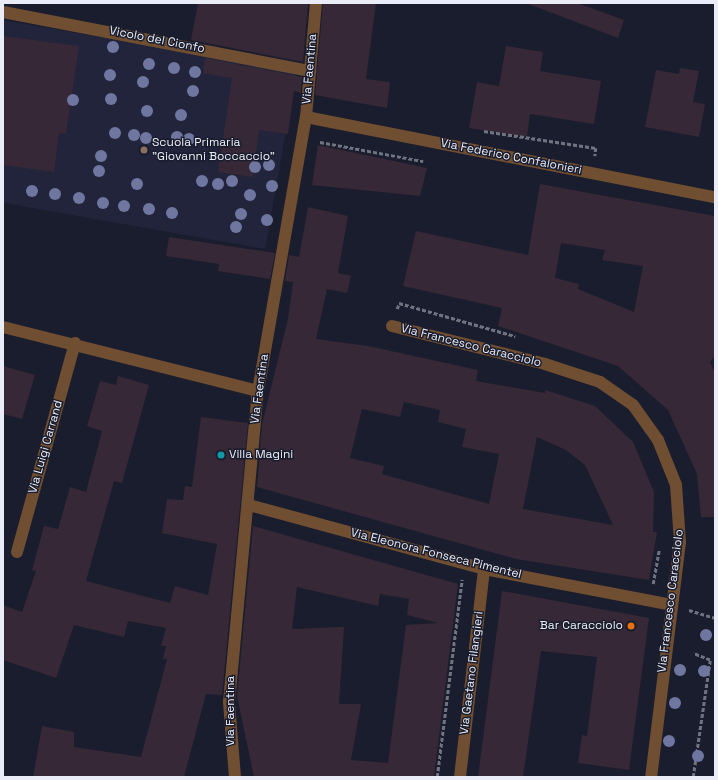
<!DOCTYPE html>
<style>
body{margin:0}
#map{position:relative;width:718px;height:780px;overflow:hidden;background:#1a1d2d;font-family:"Space Grotesk",sans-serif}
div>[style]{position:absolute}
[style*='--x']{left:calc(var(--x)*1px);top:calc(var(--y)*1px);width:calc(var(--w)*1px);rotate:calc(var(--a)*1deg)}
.built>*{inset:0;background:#21243b;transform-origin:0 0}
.building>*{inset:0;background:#362836}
.path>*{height:2.5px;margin-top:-1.25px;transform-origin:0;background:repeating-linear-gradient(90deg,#707380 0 4px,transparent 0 6px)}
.minor>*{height:12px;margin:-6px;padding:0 6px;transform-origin:6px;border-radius:6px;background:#704e31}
.trees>*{width:12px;height:12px;margin:-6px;border-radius:50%;background:#6f769f}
.dots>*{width:11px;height:11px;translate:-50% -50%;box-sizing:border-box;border:2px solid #1a1d2d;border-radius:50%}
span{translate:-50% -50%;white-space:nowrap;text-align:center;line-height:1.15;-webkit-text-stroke:3px #1a1d2d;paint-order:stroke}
.street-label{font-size:12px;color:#eaedf8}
.poi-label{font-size:12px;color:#eaedf8}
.left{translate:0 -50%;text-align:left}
.right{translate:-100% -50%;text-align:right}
.frame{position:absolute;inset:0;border:4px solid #eaedf8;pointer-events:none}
</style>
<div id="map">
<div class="built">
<div style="left:3px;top:20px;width:298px;height:180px;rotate:10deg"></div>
</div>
<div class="building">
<div style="clip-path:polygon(198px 3px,308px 3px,303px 62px,191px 40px)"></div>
<div style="clip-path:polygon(323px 3px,376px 3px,366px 79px,390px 82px,387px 108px,315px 95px)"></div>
<div style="clip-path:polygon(526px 3px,577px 3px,624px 20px,618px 38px)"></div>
<div style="clip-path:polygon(3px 36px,79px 46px,66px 134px,59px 133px,54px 172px,3px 165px)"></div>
<div style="clip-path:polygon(506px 46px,543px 52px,540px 71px,601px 81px,594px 124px,530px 114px,527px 137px,469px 128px,477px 82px,499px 86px)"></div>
<div style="clip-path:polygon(205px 58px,302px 77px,301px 93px,294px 91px,288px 134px,259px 130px,253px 177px,218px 172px,232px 78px,203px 73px)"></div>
<div style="clip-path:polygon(680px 68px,699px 71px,693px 102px,705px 104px,699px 137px,645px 127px,656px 70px,679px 74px)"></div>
<div style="clip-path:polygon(318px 145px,427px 168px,420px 196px,312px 185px)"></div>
<div style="clip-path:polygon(evenodd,540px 184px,715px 216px,715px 356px,710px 362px,715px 373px,715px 517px,701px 517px,697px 474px,668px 410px,618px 366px,498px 326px,502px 308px,403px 286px,416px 231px,528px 255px,540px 184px,561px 243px,605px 250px,602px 260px,643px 266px,634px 312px,578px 289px,579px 284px,555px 278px,561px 243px)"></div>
<div style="clip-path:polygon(evenodd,308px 207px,348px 216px,338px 273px,351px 276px,347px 293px,327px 289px,316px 339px,368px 346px,478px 370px,476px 381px,545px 393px,545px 390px,595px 406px,633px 442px,654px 492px,653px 532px,657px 532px,649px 580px,516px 559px,257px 487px,262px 424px,288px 319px,293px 282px,285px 281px,289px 255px,299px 257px,308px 207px,404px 402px,440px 410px,438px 422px,466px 429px,462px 447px,499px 454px,489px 504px,382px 474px,384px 466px,350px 458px,362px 409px,400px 417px,404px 402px,308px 207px,537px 437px,566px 450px,585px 465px,613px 525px,523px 509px,537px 437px)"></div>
<div style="clip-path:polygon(169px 237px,275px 253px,270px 279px,218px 271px,219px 264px,166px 256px)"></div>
<div style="clip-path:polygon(3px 366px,35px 375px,22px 419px,3px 414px)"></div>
<div style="clip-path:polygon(118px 376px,149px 385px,122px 483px,114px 481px,86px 581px,170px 603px,175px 586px,208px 595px,217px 544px,162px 533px,167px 499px,183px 500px,185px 486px,192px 487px,201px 417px,248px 423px,222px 695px,206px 694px,184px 777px,33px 777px,42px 726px,74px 732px,74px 747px,141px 757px,167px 659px,163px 659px,166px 646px,161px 646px,166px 628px,128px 621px,124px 637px,74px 625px,56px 678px,3px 660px,3px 605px,22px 612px,36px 571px,32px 570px,44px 526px,58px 529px,70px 487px,86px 492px,102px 431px,87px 426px,100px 381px,116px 385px)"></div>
<div style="clip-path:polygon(evenodd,253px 526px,458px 584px,434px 777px,254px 777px,237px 696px,253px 526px,297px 587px,378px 606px,380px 594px,409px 599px,407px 615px,438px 623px,406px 625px,388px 763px,351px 760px,361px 704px,339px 704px,344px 627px,292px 629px,297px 587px)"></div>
<div style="clip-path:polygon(502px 591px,649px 618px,629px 770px,578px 763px,582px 735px,587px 736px,597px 657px,541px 651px,523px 777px,478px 777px)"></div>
</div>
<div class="path">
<div style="--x:484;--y:131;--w:113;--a:8.6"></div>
<div style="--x:596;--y:148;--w:8;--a:97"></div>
<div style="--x:320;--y:142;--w:105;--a:10.5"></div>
<div style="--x:397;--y:309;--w:6;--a:-72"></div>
<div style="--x:399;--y:303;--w:121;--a:15.9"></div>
<div style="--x:653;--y:584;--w:34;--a:-80"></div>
<div style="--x:689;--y:610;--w:27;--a:17"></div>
<div style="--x:437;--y:777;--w:199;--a:-82.8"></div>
<div style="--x:693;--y:777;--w:118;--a:-81.7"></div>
<div style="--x:710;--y:660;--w:18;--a:-158"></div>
</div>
<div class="minor">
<div style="--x:3;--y:12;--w:313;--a:10.9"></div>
<div style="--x:306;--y:117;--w:417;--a:11.1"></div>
<div style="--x:392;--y:326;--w:158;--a:13.9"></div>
<div style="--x:545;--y:364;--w:58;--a:18.1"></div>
<div style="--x:600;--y:382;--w:40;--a:34.9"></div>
<div style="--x:633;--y:405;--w:43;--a:54.5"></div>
<div style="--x:658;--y:440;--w:48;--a:68.2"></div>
<div style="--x:676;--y:485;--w:57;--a:86"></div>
<div style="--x:680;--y:542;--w:237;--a:97"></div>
<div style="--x:3;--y:327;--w:263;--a:14.1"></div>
<div style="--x:249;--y:505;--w:244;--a:15.2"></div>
<div style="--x:484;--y:569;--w:191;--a:10.8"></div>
<div style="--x:17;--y:552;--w:217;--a:-74.5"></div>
<div style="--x:235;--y:777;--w:75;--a:-94.6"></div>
<div style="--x:229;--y:702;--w:312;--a:-84.7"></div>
<div style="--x:258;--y:391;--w:278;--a:-80.1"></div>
<div style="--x:306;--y:117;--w:114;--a:-85"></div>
<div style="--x:460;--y:777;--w:209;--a:-83.4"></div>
</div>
<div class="trees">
<div style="left:113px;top:47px"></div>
<div style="left:149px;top:64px"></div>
<div style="left:174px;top:68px"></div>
<div style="left:195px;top:72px"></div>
<div style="left:110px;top:75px"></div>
<div style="left:143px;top:82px"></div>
<div style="left:193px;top:91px"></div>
<div style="left:111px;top:99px"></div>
<div style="left:73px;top:100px"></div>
<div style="left:147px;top:111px"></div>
<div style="left:181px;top:115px"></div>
<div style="left:115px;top:133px"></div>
<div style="left:134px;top:135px"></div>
<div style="left:177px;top:137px"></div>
<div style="left:146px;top:138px"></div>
<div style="left:189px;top:139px"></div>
<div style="left:101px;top:156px"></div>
<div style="left:269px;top:165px"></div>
<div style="left:255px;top:167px"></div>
<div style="left:99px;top:171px"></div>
<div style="left:202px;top:181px"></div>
<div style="left:232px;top:181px"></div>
<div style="left:137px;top:184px"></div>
<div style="left:218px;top:184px"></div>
<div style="left:272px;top:186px"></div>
<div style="left:32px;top:191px"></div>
<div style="left:55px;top:194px"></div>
<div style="left:250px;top:195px"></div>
<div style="left:79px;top:198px"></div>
<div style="left:103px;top:203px"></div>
<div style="left:124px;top:206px"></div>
<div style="left:149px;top:209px"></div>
<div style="left:172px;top:213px"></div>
<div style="left:241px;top:214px"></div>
<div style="left:267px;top:220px"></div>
<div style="left:236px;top:227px"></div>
<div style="left:706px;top:635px"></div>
<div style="left:680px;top:670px"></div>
<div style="left:704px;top:671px"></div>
<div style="left:675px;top:703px"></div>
<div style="left:669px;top:741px"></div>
<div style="left:698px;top:756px"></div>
</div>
<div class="dots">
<div style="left:144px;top:150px;background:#8d6e63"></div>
<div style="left:221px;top:455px;background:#0f9aa8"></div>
<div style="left:631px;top:626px;background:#e8710a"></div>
</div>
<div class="street-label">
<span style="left:157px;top:40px;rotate:11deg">Vicolo del Cionfo</span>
<span style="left:310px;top:69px;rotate:-85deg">Via Faentina</span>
<span style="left:511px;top:157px;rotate:11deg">Via Federico Confalonieri</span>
<span style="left:471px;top:346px;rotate:14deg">Via Francesco Caracciolo</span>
<span style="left:260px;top:389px;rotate:-82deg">Via Faentina</span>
<span style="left:46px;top:447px;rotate:-74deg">Via Luigi Carrand</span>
<span style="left:436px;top:554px;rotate:14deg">Via Eleonora Fonseca Pimentel</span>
<span style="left:671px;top:601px;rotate:-83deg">Via Francesco Caracciolo</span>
<span style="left:472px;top:673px;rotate:-83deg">Via Gaetano Filangieri</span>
<span style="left:231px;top:711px;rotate:-90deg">Via Faentina</span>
</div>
<div class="poi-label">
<span class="left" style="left:152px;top:150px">Scuola Primaria<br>"Giovanni Boccaccio"</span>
<span class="left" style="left:229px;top:455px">Villa Magini</span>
<span class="right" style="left:623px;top:626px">Bar Caracciolo</span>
</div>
<div class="frame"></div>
</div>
